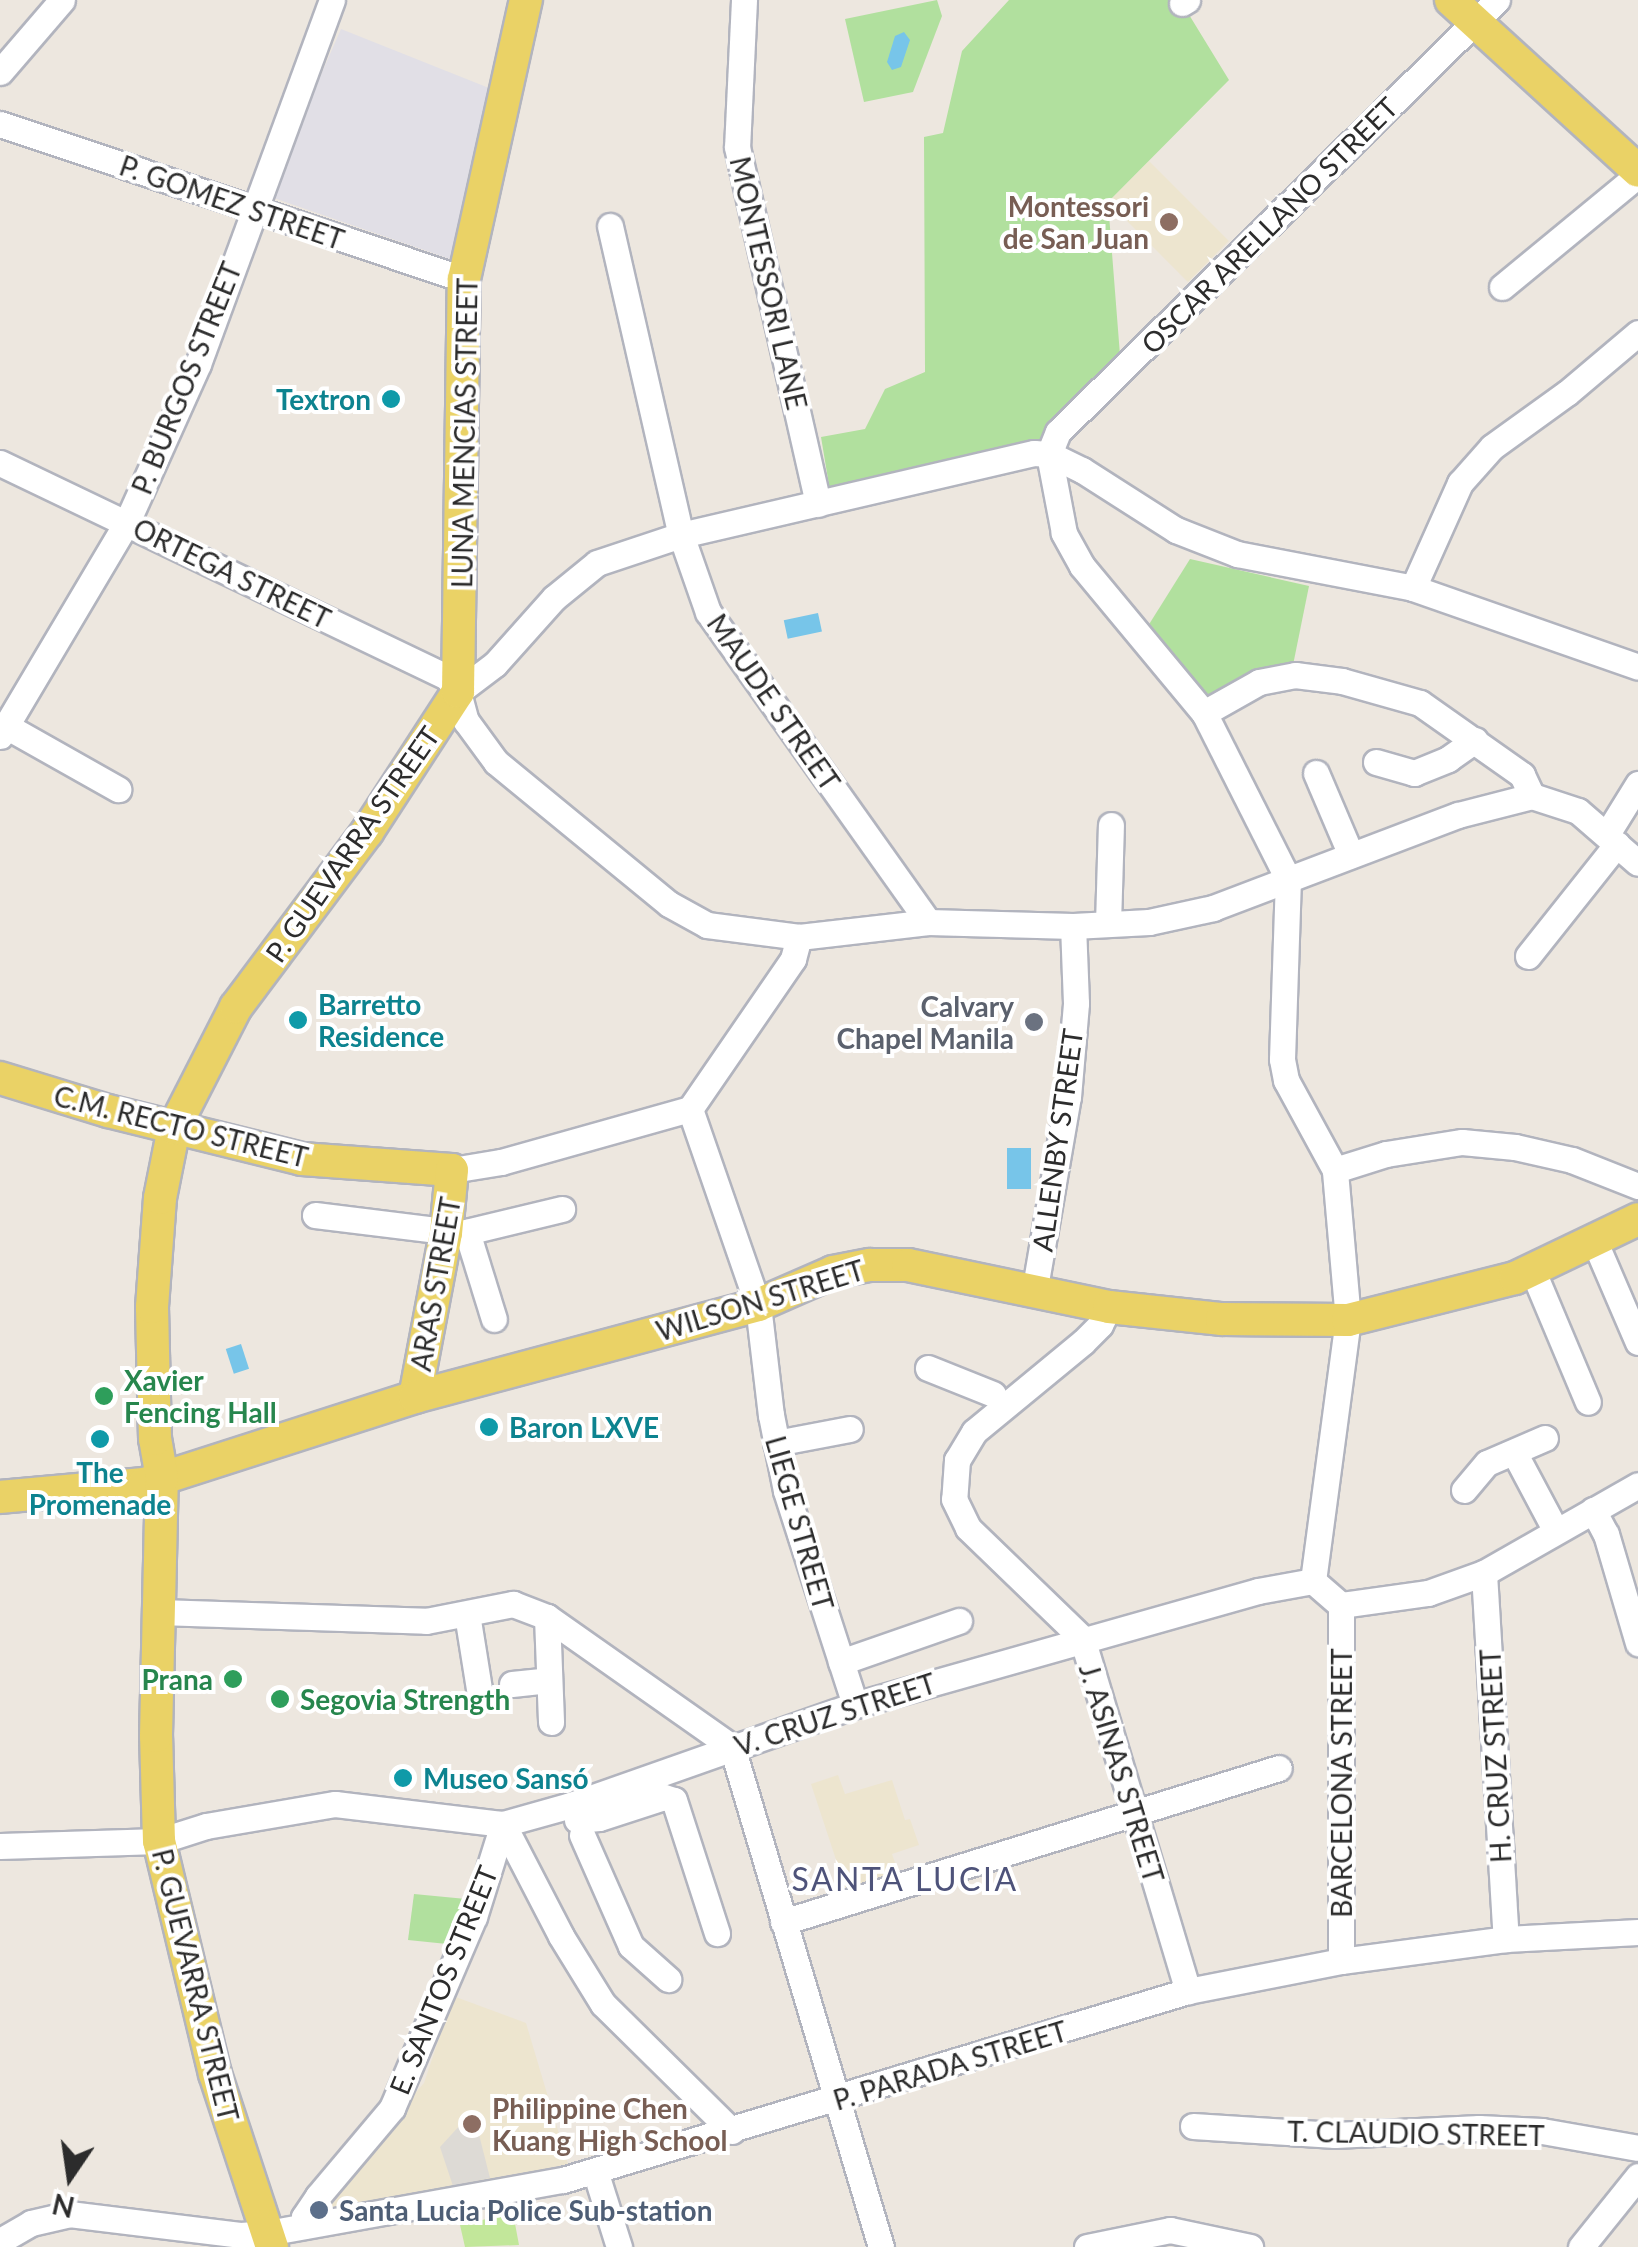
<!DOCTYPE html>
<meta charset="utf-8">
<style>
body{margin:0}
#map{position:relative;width:1638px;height:2247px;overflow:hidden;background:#ede7df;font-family:Lato,sans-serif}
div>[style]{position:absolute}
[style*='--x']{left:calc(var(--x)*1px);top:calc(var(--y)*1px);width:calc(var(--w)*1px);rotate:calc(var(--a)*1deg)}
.industrial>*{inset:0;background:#e1dfe6}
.education>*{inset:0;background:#ede5cf;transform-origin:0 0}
.green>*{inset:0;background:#b1e09e}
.pitch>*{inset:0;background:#c2e79a}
.plaza>*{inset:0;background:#dddad5}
.water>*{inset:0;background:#77c5e9;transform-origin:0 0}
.roads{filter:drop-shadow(2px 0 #b2b4be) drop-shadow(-2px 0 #b2b4be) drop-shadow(0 2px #b2b4be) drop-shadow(0 -2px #b2b4be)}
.minor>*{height:25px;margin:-12.5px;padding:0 12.5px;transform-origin:12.5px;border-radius:12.5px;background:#fff}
.major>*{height:32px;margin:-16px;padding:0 16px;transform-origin:16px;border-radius:16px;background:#ead266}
.dots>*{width:28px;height:28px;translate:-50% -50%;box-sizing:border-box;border:5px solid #fff;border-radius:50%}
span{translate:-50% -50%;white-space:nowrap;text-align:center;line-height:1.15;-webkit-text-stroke:8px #fff;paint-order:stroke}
.street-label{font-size:28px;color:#2c2c2c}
.education-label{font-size:28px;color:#785e54;font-weight:700}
.right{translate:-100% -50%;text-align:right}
.left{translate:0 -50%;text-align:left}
.culture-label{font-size:28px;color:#0d838f;font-weight:700}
.worship-label{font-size:28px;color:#5b616d;font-weight:700}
.leisure-label{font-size:28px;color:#27864d;font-weight:700}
.service-label{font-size:28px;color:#4e5e75;font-weight:700}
.quarter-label{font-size:32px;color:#4e537a;letter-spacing:2.5px}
.north{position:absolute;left:20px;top:2127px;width:100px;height:100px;-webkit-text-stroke:8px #fff;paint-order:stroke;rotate:193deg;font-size:28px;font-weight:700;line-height:40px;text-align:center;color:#2c2c2c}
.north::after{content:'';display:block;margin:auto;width:35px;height:45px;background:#2c2c2c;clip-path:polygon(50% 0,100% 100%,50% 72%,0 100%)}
</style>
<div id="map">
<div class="industrial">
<div style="clip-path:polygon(341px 29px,494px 90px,453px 260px,268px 196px)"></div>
</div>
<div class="education">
<div style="left:1149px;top:161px;width:113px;height:58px;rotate:45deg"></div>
<div style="clip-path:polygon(838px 1775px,845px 1794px,892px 1780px,905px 1820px,910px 1819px,919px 1845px,892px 1854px,901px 1880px,848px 1896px,811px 1784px)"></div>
<div style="clip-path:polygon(453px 1996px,526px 2023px,568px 2164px,329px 2215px,319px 2205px,424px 2083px)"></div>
</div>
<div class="green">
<div style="clip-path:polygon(937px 0,942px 16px,913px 92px,864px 102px,845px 19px)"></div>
<div style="clip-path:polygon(1009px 0,1180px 0,1229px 80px,1108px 202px,1120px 355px,1052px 438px,830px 491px,821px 437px,865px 429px,885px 389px,925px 372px,924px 137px,943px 133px,962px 51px)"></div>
<div style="clip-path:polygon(1190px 559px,1309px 586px,1292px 670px,1208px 704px,1148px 626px)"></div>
<div style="clip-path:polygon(414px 1894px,466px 1899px,447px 1944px,408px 1940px)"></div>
</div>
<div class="pitch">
<div style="clip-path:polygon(513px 2213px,519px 2245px,465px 2247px,460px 2225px)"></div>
</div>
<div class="plaza">
<div style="clip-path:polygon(473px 2111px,490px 2178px,453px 2186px,440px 2147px)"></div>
</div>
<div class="water">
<div style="clip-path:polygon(904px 32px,910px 40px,901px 67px,892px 70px,887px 62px,895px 36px)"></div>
<div style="left:818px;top:613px;width:19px;height:35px;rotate:78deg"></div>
<div style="left:1007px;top:1148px;width:24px;height:41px"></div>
<div style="left:241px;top:1344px;width:26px;height:16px;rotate:72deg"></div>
</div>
<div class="roads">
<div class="minor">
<div style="--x:744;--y:0;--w:147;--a:92.7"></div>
<div style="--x:737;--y:147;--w:366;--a:77.2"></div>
<div style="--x:1182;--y:3;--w:6;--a:-31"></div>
<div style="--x:0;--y:72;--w:95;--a:-49.3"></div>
<div style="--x:0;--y:124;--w:489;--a:18.5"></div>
<div style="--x:610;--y:226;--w:317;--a:77.1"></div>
<div style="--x:681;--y:535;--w:82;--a:70.7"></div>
<div style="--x:708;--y:612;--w:380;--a:54.6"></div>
<div style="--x:1502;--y:287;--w:176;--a:-39.5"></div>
<div style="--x:0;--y:463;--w:496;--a:25.6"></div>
<div style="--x:447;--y:677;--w:19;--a:54"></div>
<div style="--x:458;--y:692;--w:30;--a:75"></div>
<div style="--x:466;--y:721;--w:51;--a:53.8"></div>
<div style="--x:496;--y:762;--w:224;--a:39.4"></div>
<div style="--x:669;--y:904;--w:43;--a:28.9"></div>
<div style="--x:707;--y:925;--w:93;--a:7.4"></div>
<div style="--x:799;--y:937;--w:130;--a:-6.6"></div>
<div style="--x:928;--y:922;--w:145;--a:1.6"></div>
<div style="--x:1073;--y:926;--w:76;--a:-3"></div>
<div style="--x:1149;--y:922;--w:66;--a:-12.3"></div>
<div style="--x:1213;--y:908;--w:262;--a:-20.8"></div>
<div style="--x:1458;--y:815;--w:76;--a:-14.4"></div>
<div style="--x:1532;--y:796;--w:48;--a:18.1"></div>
<div style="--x:1578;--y:811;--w:79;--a:40.9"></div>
<div style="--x:1413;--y:588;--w:115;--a:-65.9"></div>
<div style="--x:1460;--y:483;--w:48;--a:-48.4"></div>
<div style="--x:1492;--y:447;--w:92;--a:-35.8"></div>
<div style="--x:1567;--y:393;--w:93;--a:-40.2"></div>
<div style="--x:458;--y:692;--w:46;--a:-37.1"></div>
<div style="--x:495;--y:664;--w:89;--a:-48.2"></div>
<div style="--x:554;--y:598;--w:55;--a:-39.1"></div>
<div style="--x:597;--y:563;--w:89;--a:-18.4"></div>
<div style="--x:681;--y:535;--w:362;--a:-13.1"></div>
<div style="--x:1034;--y:453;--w:15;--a:4"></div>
<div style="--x:1049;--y:454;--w:37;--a:26"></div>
<div style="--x:1082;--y:470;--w:112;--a:32.6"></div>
<div style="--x:1176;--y:530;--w:66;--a:21.5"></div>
<div style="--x:1237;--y:554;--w:179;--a:10.9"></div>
<div style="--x:1413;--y:588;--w:238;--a:19.3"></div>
<div style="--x:1204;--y:713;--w:63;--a:-29.4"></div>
<div style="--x:1259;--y:682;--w:37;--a:-11"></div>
<div style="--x:1295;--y:675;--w:47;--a:7.3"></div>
<div style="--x:1342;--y:681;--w:81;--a:15.8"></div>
<div style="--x:1420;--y:703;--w:125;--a:35.2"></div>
<div style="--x:1522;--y:775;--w:23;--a:65"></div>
<div style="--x:6;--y:726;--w:129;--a:29.4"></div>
<div style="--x:0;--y:736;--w:249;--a:-59.3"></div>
<div style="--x:127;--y:522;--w:173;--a:-65.8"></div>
<div style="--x:198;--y:364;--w:388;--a:-69.8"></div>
<div style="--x:1376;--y:762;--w:40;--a:16"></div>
<div style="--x:1414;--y:773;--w:37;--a:-22"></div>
<div style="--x:1448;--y:759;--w:33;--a:-35"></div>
<div style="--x:1316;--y:773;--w:89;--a:66.9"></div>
<div style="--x:1607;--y:834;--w:59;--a:-58.2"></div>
<div style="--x:1108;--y:924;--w:99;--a:-88.3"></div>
<div style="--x:1528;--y:956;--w:143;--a:-51.5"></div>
<div style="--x:690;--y:1109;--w:207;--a:70.9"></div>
<div style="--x:758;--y:1305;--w:111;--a:83.3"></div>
<div style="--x:771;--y:1415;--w:77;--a:78.8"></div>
<div style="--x:786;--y:1491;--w:225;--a:72.1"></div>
<div style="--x:452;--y:1170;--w:50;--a:-9.3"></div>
<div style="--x:501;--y:1162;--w:196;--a:-15.7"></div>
<div style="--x:690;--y:1109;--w:182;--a:-55.5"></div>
<div style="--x:793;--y:959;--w:23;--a:-75"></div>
<div style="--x:1335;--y:1170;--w:53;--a:-17.4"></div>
<div style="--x:1386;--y:1154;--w:77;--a:-9"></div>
<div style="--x:1462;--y:1142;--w:53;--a:5.4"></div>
<div style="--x:1515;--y:1147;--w:58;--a:12.8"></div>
<div style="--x:1572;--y:1160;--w:71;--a:21.5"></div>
<div style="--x:315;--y:1215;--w:148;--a:7"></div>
<div style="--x:462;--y:1233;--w:103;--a:-13.5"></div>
<div style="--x:467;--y:1232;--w:91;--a:72.8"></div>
<div style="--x:1594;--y:1240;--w:111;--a:66.7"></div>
<div style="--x:1532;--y:1269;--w:144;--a:67.2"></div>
<div style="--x:1034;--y:1293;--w:199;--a:-80.2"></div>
<div style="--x:1068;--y:1097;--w:94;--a:-85.1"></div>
<div style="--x:1076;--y:1003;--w:77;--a:-92.2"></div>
<div style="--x:1109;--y:1307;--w:20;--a:117"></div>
<div style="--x:1100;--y:1325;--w:24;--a:135"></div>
<div style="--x:1083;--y:1342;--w:141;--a:140.5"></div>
<div style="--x:974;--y:1432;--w:33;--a:121"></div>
<div style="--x:957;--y:1460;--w:39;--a:94"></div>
<div style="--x:954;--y:1499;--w:32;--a:64"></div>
<div style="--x:968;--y:1528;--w:158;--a:44"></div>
<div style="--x:1082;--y:1638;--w:369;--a:73.3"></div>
<div style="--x:928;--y:1368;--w:70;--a:21.8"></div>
<div style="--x:776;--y:1443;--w:75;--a:-10.7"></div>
<div style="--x:1515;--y:1454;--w:87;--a:62"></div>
<div style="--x:1464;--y:1490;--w:35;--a:-50"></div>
<div style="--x:1487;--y:1463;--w:63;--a:-23.3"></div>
<div style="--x:1593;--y:1510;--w:27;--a:62"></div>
<div style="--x:1606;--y:1534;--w:114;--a:73.6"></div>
<div style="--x:1484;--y:1573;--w:367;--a:86.6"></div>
<div style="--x:1313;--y:1581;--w:263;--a:-82.4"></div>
<div style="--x:1348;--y:1320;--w:151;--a:-95"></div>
<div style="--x:1335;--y:1170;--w:102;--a:-118.6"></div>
<div style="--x:1286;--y:1080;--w:21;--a:-101"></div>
<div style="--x:1282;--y:1059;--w:180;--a:-88.1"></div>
<div style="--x:1288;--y:879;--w:186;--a:-116.8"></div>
<div style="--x:1204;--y:713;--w:191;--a:-129.7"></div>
<div style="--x:1082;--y:566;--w:38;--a:-119"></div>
<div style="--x:1064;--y:533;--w:80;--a:-100.8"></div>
<div style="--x:1049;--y:454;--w:24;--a:-68"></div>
<div style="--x:1058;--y:432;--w:616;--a:-44.54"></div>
<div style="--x:159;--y:1612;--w:267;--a:1.9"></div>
<div style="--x:426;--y:1621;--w:89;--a:-11.1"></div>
<div style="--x:513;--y:1604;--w:36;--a:21"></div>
<div style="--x:547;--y:1617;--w:226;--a:35.1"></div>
<div style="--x:467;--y:1614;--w:76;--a:80.9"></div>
<div style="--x:547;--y:1617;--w:105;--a:87.8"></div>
<div style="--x:841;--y:1662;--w:125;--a:-19.2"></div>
<div style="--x:512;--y:1684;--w:37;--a:-6"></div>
<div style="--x:732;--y:1747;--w:522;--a:73.41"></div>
<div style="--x:577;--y:1820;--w:22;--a:-5"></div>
<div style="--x:599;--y:1818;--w:68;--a:-17.9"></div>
<div style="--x:664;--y:1797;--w:10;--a:17"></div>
<div style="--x:674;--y:1800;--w:140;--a:72.1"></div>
<div style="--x:503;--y:1824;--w:126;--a:62.6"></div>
<div style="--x:561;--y:1936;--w:80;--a:58.3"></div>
<div style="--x:603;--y:2004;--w:181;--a:44.6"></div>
<div style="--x:582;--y:1835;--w:121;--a:66.2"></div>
<div style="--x:631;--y:1946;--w:50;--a:41.7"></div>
<div style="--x:0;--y:1846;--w:159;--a:-1.8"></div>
<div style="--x:159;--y:1841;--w:49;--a:-17.7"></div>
<div style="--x:206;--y:1826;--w:131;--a:-9.7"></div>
<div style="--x:335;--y:1804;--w:169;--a:6.8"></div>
<div style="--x:503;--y:1824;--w:71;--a:-15.6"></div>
<div style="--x:571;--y:1805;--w:301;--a:-19.4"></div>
<div style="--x:855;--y:1705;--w:419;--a:-15.8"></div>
<div style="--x:1258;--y:1591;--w:56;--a:-10.3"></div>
<div style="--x:1313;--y:1581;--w:37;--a:41"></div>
<div style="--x:1341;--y:1605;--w:88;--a:-7.9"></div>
<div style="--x:1428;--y:1593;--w:59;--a:-19.7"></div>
<div style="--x:1484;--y:1573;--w:177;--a:-29.7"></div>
<div style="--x:783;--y:1922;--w:519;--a:-17.25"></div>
<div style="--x:1341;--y:1961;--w:356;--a:-90"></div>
<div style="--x:1193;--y:2126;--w:142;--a:3.6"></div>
<div style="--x:1335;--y:2135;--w:144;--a:-2.8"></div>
<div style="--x:1479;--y:2128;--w:63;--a:2.7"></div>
<div style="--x:1542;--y:2131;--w:97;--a:10"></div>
<div style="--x:596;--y:2174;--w:77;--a:72.5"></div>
<div style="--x:304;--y:2226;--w:9;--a:-90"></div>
<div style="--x:304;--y:2217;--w:25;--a:-56"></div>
<div style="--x:318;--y:2196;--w:115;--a:-49.9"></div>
<div style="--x:392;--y:2108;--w:208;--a:-66.8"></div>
<div style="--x:474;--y:1917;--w:97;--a:-72.7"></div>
<div style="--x:0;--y:2241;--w:36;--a:-30"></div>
<div style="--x:31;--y:2223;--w:39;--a:-13"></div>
<div style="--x:69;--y:2214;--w:172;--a:7"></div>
<div style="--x:240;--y:2235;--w:27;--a:-4"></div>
<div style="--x:267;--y:2233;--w:301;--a:-10.2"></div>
<div style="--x:563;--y:2180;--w:653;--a:-16.83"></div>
<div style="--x:1188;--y:1991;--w:156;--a:-11.1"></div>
<div style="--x:1341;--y:1961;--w:166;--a:-7.6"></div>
<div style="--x:1506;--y:1939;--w:132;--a:-3"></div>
<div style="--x:1087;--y:2247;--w:85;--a:-11.6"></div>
<div style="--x:1170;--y:2230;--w:82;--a:12"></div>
<div style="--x:1581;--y:2247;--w:91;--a:-51.2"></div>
</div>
<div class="major">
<div style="--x:1451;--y:0;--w:253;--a:42.4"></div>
<div style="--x:0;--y:1078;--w:113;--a:17"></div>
<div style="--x:108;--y:1111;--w:200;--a:13.9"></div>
<div style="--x:302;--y:1159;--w:150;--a:4.2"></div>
<div style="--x:452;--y:1170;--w:63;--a:95.4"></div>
<div style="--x:446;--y:1233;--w:167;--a:100.7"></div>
<div style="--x:0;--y:1497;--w:145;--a:-5.2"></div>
<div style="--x:144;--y:1484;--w:285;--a:-17.8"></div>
<div style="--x:415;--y:1397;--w:355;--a:-15"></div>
<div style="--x:758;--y:1305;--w:82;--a:-23.7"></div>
<div style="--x:833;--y:1272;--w:38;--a:-11"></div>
<div style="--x:870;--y:1265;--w:38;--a:0"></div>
<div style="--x:908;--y:1265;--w:205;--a:11.8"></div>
<div style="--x:1109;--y:1307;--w:114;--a:6.1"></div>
<div style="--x:1222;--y:1319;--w:126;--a:0.5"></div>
<div style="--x:1348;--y:1320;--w:172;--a:-14.1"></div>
<div style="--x:1515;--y:1278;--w:136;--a:-25.6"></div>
<div style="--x:272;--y:2247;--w:182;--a:-108.2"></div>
<div style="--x:215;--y:2074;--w:240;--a:-103.5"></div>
<div style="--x:159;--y:1841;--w:105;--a:-91.6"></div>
<div style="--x:156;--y:1736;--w:258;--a:-88.7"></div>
<div style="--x:162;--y:1478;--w:40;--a:-100"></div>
<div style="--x:155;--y:1439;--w:132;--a:-91.3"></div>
<div style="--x:152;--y:1307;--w:109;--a:-85.8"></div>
<div style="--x:160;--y:1198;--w:71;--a:-78.7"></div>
<div style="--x:174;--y:1128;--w:136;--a:-62.9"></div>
<div style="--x:236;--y:1007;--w:219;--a:-53.2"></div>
<div style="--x:367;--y:832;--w:167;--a:-57"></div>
<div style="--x:458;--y:692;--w:413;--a:-89.2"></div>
<div style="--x:464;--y:279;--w:286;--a:-77.5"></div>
</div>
</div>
<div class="dots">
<div style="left:1169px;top:222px;background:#8d6e63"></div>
<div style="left:391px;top:399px;background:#0f9aa8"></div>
<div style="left:298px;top:1020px;background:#0f9aa8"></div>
<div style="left:1034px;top:1022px;background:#6b7280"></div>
<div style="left:104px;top:1396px;background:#2e9e5b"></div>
<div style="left:489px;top:1427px;background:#0f9aa8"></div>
<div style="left:100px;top:1439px;background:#0f9aa8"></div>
<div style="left:233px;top:1679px;background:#2e9e5b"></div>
<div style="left:280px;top:1699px;background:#2e9e5b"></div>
<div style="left:403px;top:1778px;background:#0f9aa8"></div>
<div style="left:472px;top:2124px;background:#8d6e63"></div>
<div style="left:319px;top:2210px;background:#5c6f8a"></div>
</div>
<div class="street-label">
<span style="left:232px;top:202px;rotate:19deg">P. GOMEZ STREET</span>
<span style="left:1269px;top:225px;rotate:-45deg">OSCAR ARELLANO STREET</span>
<span style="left:769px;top:283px;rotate:77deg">MONTESSORI LANE</span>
<span style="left:186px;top:378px;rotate:-68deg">P. BURGOS STREET</span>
<span style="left:464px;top:433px;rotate:-89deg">LUNA MENCIAS STREET</span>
<span style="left:232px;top:573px;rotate:26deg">ORTEGA STREET</span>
<span style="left:774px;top:702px;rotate:55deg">MAUDE STREET</span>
<span style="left:352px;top:844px;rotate:-55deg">P. GUEVARRA STREET</span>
<span style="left:181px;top:1126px;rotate:14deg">C.M. RECTO STREET</span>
<span style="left:1057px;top:1140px;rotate:-82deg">ALLENBY STREET</span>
<span style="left:435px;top:1284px;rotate:-80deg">ARAS STREET</span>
<span style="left:760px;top:1300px;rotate:-17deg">WILSON STREET</span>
<span style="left:800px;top:1523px;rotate:74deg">LIEGE STREET</span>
<span style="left:835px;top:1714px;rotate:-18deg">V. CRUZ STREET</span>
<span style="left:1495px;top:1756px;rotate:-93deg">H. CRUZ STREET</span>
<span style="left:1122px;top:1773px;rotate:73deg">J. ASINAS STREET</span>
<span style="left:1341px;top:1783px;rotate:-90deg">BARCELONA STREET</span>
<span style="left:443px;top:1980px;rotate:-68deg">E. SANTOS STREET</span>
<span style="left:196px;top:1985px;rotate:76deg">P. GUEVARRA STREET</span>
<span style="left:950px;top:2065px;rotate:-17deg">P. PARADA STREET</span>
<span style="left:1416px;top:2133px;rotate:1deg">T. CLAUDIO STREET</span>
</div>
<div class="education-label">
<span class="right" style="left:1149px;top:222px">Montessori<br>de San Juan</span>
<span class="left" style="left:492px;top:2124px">Philippine Chen<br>Kuang High School</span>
</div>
<div class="culture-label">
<span class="right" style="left:371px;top:399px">Textron</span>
<span class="left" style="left:318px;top:1020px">Barretto<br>Residence</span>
<span class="left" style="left:509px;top:1427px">Baron LXVE</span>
<span style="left:100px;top:1488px">The<br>Promenade</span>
<span class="left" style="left:423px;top:1778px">Museo Sansó</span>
</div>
<div class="worship-label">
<span class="right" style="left:1014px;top:1022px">Calvary<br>Chapel Manila</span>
</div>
<div class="leisure-label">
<span class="left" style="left:124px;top:1396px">Xavier<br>Fencing Hall</span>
<span class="right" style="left:213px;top:1679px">Prana</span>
<span class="left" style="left:300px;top:1699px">Segovia Strength</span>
</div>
<div class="service-label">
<span class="left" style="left:339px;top:2210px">Santa Lucia Police Sub-station</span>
</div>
<div class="quarter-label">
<span style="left:905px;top:1879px">SANTA LUCIA</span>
</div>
<div class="north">N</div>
</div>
